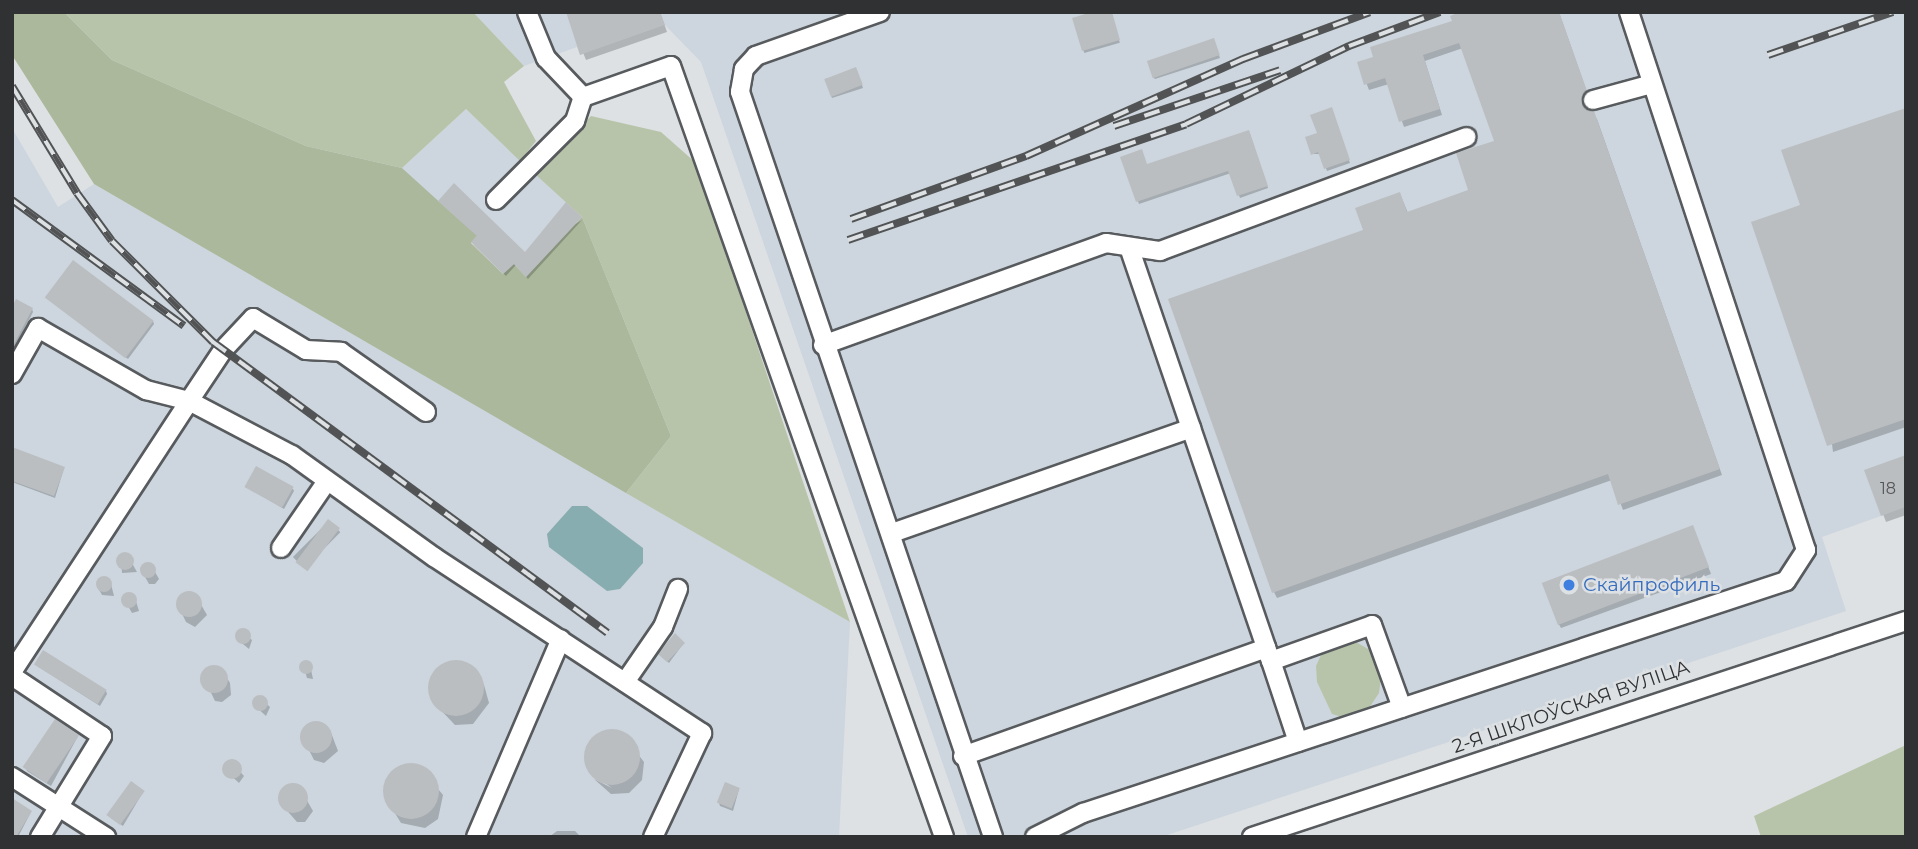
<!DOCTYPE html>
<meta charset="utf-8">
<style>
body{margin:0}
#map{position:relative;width:1918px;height:849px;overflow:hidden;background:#dde1e4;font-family:Montserrat,sans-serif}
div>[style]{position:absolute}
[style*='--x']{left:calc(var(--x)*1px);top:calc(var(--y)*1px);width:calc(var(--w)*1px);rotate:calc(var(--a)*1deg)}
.built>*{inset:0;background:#cdd6de}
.green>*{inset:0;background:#b8c4aa}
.forest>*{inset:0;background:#abb89c}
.water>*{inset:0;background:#88adb1}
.shadow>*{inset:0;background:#0003;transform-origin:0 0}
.building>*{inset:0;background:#bbbec1;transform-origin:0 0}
.round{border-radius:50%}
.roads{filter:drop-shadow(2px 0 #585b5e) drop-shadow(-2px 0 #585b5e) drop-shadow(0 2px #585b5e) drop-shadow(0 -2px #585b5e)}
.minor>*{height:18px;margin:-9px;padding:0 9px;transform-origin:9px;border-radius:9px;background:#fff}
.rail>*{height:8px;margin-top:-4px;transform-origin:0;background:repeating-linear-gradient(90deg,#dde1e4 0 16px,#515354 0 32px);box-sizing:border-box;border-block:2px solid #515354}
.dots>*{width:19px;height:19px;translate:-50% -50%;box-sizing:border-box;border:4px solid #dde1e4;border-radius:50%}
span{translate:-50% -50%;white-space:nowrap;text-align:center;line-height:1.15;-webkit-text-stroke:5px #dde1e4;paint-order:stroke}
.number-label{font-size:16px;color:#535456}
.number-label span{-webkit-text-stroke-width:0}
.shop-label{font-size:19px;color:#366cbe}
.left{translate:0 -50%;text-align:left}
.street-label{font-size:19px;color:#303132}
.frame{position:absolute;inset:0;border:14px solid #303132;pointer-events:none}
</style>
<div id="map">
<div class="built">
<div style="clip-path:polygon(473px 12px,1906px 12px,1906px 507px,1822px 537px,1846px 611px,1161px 837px,968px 837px,701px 62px,665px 25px,580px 55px,577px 47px,524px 66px)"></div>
<div style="clip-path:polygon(466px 109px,582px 217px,526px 277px,503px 274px,402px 168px)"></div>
<div style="clip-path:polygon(12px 128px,58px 207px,94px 184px,850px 622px,839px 837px,12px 837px)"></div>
</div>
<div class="green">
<div style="clip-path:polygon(64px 12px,473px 12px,524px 66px,504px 82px,536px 141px,520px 161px,466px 109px,402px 168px,306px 146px,112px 60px)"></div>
<div style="clip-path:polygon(591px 116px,661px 132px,696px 163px,850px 622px,626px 493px,671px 436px,582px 217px,535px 174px)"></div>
<div style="clip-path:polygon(1344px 642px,1356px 642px,1375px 653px,1381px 677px,1379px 693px,1369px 708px,1342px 717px,1332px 714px,1317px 682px,1316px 666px,1321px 655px)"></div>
<div style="clip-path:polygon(1906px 745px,1906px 837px,1761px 837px,1754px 816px)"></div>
</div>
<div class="forest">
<div style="clip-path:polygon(12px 12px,64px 12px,112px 60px,306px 146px,402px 168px,477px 236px,471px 243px,503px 274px,514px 264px,526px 277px,582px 217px,671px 436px,626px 493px,94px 184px,12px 55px)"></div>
</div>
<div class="water">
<div style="clip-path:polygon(572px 506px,587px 506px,643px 548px,643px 563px,620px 589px,607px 591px,549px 547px,547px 534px)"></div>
</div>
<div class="shadow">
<div style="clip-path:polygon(567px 12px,660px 12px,667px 32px,586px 60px)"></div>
<div style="left:1111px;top:12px;width:32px;height:37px;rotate:74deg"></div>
<div style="clip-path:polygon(1559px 12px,1589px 98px,1586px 108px,1597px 119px,1722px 475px,1623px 510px,1612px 480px,1277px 598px,1274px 592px,1365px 231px,1400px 194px,1408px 213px,1470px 191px,1496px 142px,1463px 48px,1425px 61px,1442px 115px,1404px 127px,1389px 84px,1369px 90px,1359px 64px)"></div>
<div style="clip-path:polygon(1214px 42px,1220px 58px,1155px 79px,1153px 77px)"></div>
<div style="clip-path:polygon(857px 71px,863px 88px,832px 98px,825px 79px)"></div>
<div style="clip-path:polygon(1906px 110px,1906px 427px,1833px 452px,1802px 206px)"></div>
<div style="clip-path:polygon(1332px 112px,1350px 163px,1327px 171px,1321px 154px,1312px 154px)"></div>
<div style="clip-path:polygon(1250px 134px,1268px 188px,1240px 198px,1231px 173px,1139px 204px,1122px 158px,1147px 166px)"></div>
<div style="clip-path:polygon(440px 202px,525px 255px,582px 220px,528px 279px,516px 265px,506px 276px,474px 245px,478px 237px)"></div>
<div style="clip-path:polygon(47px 298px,153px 321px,154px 324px,128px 359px)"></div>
<div style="clip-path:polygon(32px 309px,33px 312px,12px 353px,12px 311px)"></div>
<div style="clip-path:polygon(12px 449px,64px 468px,55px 498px,12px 482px)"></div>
<div style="clip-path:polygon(1906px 457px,1906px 515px,1886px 522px,1867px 471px)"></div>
<div style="clip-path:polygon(247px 487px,293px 489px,294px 491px,284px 509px)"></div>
<div style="left:329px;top:521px;width:16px;height:51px;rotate:45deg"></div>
<div style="clip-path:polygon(1693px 527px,1711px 574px,1561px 628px,1557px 621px)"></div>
<div style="clip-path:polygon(121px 555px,128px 556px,137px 572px,122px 573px)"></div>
<div style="clip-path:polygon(151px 565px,159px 579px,155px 584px,149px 584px,140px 568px)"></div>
<div style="clip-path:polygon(108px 578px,111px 584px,114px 596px,102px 595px,98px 588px,99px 581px)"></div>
<div style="clip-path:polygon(188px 593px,195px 594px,207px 615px,195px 627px,186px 622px,177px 603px)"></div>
<div style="clip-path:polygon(134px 595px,139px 611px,132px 613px,123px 597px)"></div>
<div style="clip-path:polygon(240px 631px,252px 640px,249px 649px,238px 640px)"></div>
<div style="clip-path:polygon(683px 644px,669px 663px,662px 657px)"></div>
<div style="clip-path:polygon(457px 662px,478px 674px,484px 685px,489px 703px,473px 724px,455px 725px,434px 703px,430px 684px,441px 666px)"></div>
<div style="clip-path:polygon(303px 664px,310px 665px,313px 679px,307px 678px)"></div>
<div style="clip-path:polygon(36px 665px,106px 691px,107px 694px,100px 706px)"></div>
<div style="clip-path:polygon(210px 668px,224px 673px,230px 683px,231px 695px,222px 702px,215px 701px,203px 676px)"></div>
<div style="clip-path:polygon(259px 697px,270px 707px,266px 716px,254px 705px)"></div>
<div style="clip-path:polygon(317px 722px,330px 730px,338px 751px,324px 763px,314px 760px,302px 736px,309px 725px)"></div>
<div style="clip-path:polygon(605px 731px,621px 732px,644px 762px,642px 780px,629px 793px,611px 794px,594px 779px,612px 788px,590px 772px,587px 748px)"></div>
<div style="clip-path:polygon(78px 736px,51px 786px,27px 771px,26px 768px)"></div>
<div style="clip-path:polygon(231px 761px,244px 776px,239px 783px,225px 770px)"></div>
<div style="clip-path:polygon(419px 766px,443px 795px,438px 819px,425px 828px,401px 823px,385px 797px,388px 779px,401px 767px)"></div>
<div style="clip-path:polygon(298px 785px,313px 811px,305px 822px,297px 822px,283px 806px,281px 793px,286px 787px)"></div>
<div style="clip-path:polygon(739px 789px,733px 811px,720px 806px,719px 803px)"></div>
<div style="clip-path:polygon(143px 792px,123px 826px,111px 818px,109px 815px)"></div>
<div style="clip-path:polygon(31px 812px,18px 837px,12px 837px)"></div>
<div style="clip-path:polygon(557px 831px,575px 831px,581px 837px,549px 837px)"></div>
</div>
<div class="building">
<div style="clip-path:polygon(566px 12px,660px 12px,665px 25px,580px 55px)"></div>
<div style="clip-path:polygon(1092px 12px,1112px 12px,1120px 40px,1082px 51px,1072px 18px)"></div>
<div style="clip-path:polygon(1460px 12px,1559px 12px,1587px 91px,1582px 104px,1594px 111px,1720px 469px,1618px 505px,1608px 474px,1272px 593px,1168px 299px,1363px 230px,1355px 208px,1400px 192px,1407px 212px,1468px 190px,1456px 153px,1494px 141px,1459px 43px,1423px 55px,1440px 109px,1399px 122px,1385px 78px,1364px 85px,1357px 62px,1373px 57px,1370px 47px,1452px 21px,1450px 16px)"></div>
<div style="left:1214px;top:38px;width:18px;height:71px;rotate:71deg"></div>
<div style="left:856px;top:67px;width:19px;height:34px;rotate:69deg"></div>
<div style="clip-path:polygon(1332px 107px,1350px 160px,1324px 169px,1318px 152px,1311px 155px,1305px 137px,1317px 133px,1310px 115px)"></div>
<div style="clip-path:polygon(1906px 108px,1906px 419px,1827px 446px,1751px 222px,1800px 205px,1781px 150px)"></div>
<div style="clip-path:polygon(1249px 130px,1268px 186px,1237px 196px,1228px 171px,1136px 202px,1120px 157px,1142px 149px,1147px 164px)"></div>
<div style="clip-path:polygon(454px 183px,525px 252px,566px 202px,582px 217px,526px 277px,514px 264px,503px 274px,471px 242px,477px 236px,438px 201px)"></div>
<div style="left:73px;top:260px;width:101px;height:47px;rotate:37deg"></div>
<div style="clip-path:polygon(16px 299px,33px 308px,12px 348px,12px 307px)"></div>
<div style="clip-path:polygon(12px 447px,65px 467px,54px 496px,12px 481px)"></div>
<div style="clip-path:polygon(1906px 455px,1906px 507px,1881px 516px,1864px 470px)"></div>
<div style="left:256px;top:466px;width:43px;height:24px;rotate:29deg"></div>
<div style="left:328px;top:519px;width:15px;height:54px;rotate:37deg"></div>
<div style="left:1693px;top:525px;width:45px;height:162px;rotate:69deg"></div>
<div class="round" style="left:116px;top:552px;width:18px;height:18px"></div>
<div class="round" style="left:140px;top:562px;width:16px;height:16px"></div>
<div class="round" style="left:96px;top:576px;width:16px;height:16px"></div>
<div class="round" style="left:176px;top:591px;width:26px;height:26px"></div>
<div class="round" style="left:121px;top:592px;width:16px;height:16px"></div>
<div class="round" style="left:235px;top:628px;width:16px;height:16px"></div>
<div style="clip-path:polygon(675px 633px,685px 643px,667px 662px,658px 654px)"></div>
<div style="left:43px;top:650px;width:75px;height:17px;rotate:32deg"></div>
<div class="round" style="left:428px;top:660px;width:56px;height:56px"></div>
<div class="round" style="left:299px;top:660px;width:14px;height:14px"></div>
<div class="round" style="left:200px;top:665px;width:28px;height:28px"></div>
<div class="round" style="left:252px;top:695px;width:16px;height:16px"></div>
<div style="left:55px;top:719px;width:29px;height:58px;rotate:34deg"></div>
<div class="round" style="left:300px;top:721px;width:32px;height:32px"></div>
<div class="round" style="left:584px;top:729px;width:56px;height:56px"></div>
<div class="round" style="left:222px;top:759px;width:20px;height:20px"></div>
<div class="round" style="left:383px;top:763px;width:56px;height:56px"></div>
<div style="left:131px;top:781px;width:17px;height:42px;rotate:36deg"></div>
<div style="left:725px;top:782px;width:16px;height:22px;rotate:22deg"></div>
<div class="round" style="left:278px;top:783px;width:30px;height:30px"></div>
<div style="clip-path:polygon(12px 798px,32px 811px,16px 837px,12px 837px)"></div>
</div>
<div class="roads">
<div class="minor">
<div style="--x:527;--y:12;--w:50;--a:67.6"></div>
<div style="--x:546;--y:58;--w:54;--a:46.5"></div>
<div style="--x:583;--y:97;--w:93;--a:-19.4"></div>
<div style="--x:671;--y:66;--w:818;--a:70.5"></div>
<div style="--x:880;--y:12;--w:132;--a:160.5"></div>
<div style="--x:756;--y:56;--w:18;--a:133"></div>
<div style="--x:744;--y:69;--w:23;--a:100"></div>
<div style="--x:740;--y:92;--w:787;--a:71.24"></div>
<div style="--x:1593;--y:100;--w:61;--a:-15.2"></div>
<div style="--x:496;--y:200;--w:112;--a:-45"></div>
<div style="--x:575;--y:121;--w:25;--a:-72"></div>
<div style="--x:1129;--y:247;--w:424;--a:71.1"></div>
<div style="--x:823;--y:345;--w:301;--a:-19.8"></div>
<div style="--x:1106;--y:243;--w:55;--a:8.4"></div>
<div style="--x:1160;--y:251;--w:327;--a:-20.4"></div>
<div style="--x:12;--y:374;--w:53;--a:-60.5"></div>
<div style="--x:38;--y:328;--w:125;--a:29.9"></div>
<div style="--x:146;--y:390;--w:44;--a:14.3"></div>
<div style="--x:189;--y:401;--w:61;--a:-56.3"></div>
<div style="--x:223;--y:350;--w:44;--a:-46.8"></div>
<div style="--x:253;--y:318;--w:62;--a:31.1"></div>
<div style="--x:306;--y:350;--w:35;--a:3"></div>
<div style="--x:341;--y:352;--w:104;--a:35.2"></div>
<div style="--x:892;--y:533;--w:317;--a:-19.3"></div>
<div style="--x:281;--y:548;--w:81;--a:-55.5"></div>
<div style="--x:12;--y:672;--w:324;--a:-56.8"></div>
<div style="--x:189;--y:401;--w:116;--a:27.7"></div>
<div style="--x:292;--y:455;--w:175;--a:35.7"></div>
<div style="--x:434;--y:557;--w:321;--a:33.3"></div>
<div style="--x:702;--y:733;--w:115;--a:115.2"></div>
<div style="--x:12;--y:676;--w:108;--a:33.7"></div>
<div style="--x:102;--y:736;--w:119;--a:121.5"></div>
<div style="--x:625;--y:682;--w:67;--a:-55.4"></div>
<div style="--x:663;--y:627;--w:41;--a:-68.5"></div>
<div style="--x:1298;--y:742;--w:85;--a:-108.4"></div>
<div style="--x:1271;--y:661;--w:107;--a:-19.6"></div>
<div style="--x:1372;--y:625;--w:88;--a:70.1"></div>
<div style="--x:963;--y:756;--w:322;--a:-19.6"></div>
<div style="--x:1266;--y:648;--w:14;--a:69"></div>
<div style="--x:12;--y:777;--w:112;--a:32.6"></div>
<div style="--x:476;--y:837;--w:215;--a:-66.8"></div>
<div style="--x:1035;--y:837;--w:54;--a:-26.6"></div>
<div style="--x:1083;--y:813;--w:740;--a:-18.26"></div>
<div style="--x:1786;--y:581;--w:37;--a:-57"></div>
<div style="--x:1806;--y:550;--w:566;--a:-108.21"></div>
<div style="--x:1252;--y:837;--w:689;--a:-18.28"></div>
</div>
</div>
<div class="rail">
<div style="--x:1768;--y:55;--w:132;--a:-19"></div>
<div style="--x:12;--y:86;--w:125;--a:58.7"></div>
<div style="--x:77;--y:193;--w:59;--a:53.9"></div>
<div style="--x:112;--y:241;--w:143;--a:45"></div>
<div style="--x:213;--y:342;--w:490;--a:36.4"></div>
<div style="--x:1114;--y:126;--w:175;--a:-18.6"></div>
<div style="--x:12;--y:200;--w:213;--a:36.2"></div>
<div style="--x:851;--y:219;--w:186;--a:-19.8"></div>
<div style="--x:1026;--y:156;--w:238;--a:-24.1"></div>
<div style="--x:1243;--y:59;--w:135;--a:-20.3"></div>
<div style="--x:848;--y:240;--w:357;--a:-18.9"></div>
<div style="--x:1186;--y:124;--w:181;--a:-25.6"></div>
<div style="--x:1349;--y:46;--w:97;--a:-20.5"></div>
</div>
<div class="dots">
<div style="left:1569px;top:585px;background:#3f7fe0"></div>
</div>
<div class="number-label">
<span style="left:1888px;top:489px">18</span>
</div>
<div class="shop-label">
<span class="left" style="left:1583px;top:585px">Скайпрофиль</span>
</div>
<div class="street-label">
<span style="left:1571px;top:707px;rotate:-19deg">2-Я ШКЛОЎСКАЯ ВУЛІЦА</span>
</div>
<div class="frame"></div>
</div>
